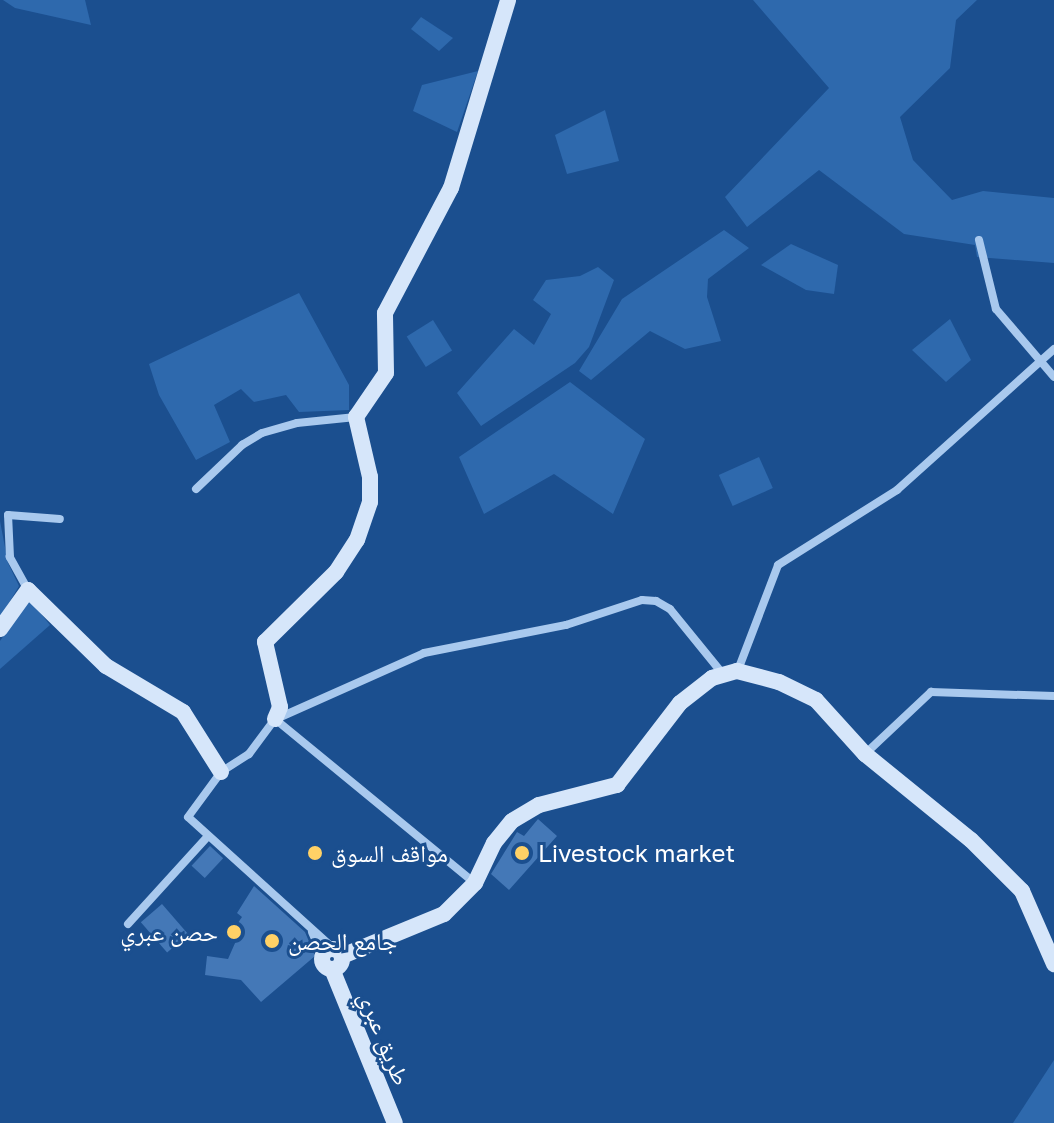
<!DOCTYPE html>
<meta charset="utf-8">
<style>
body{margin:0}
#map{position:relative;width:1054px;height:1123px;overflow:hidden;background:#1b4f8f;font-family:"Golos Text","Noto Naskh Arabic",sans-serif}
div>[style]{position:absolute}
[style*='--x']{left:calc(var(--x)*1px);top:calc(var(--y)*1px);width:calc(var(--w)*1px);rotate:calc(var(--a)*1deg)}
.green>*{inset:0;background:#2e69ad;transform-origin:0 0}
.building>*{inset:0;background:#4478b7;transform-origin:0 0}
.street>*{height:8px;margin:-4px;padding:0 4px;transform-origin:4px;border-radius:4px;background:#a9c9ee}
.secondary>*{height:16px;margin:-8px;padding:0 8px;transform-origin:8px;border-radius:8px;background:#d6e6fa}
.secondary>.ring{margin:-8px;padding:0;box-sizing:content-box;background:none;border:16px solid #d6e6fa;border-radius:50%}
.dots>*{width:22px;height:22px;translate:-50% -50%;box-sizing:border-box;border:4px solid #1b4f8f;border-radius:50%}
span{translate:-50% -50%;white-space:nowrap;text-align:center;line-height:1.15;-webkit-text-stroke:6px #1b4f8f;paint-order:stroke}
.poi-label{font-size:24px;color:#fff}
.left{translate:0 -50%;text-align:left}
.right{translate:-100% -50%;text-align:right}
.street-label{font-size:24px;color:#fff}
</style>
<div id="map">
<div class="green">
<div style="clip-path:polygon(3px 0,85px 0,91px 25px,15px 8px)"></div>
<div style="clip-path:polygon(753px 0,977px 0,956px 20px,950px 68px,900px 117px,913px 160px,952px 200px,983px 191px,1054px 198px,1054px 263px,977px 257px,975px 245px,904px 234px,819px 170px,747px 227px,725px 197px,829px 88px)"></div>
<div style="clip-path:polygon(421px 17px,453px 38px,439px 51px,411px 29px)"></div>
<div style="clip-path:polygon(478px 71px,457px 132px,413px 111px,422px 85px)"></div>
<div style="clip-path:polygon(605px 110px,619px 161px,567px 174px,555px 135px)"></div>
<div style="clip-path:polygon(724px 230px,749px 248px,708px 279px,707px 297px,721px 341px,685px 349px,650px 331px,591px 380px,579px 371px,622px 299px)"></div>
<div style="clip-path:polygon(791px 244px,838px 265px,834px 294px,806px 290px,761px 265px)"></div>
<div style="clip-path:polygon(598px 267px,614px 280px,589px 347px,575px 363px,481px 426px,457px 393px,514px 329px,534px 345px,551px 314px,533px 300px,546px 280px,580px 276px)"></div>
<div style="clip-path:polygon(299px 293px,349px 385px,349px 410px,299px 412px,286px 395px,254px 402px,241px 389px,214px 405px,230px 442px,196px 460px,159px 395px,149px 364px)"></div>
<div style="clip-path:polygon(950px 319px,971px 360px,946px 382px,912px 350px)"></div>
<div style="left:433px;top:320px;width:36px;height:31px;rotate:58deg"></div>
<div style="clip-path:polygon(570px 382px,645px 439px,613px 514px,554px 474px,484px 514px,459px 457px)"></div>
<div style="left:759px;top:457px;width:34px;height:44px;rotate:66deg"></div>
<div style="clip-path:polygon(0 521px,8px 563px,19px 586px,0 618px)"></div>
<div style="clip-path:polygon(29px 599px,50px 625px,0 669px,0 641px)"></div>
<div style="clip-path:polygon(1054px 1060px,1054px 1123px,1013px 1123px)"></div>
</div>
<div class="building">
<div style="clip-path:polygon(538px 819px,557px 836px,509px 890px,491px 874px,517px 832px,524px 836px)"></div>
<div style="left:210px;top:846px;width:18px;height:27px;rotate:43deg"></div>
<div style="clip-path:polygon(254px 886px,305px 932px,315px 956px,261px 1002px,241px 980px,205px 975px,207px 956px,228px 959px,239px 934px,233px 930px,242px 917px,237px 913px)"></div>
<div style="left:162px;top:904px;width:40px;height:28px;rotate:49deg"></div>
</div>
<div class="street">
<div style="--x:979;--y:240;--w:71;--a:76.2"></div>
<div style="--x:996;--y:309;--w:89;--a:49.5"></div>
<div style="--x:196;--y:489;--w:64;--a:-43.7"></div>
<div style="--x:242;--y:445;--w:23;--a:-31"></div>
<div style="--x:262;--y:433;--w:36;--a:-16"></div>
<div style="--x:297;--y:423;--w:59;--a:-5.8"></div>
<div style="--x:28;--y:590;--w:38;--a:-119"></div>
<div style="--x:10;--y:557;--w:42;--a:-92.7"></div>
<div style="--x:8;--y:515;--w:52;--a:4.4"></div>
<div style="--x:738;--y:670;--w:112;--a:-69.1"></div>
<div style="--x:778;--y:565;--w:141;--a:-32.2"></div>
<div style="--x:897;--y:490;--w:211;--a:-41.9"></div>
<div style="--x:276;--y:719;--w:162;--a:-24"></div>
<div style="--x:424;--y:653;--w:145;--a:-11.2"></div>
<div style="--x:566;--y:625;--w:80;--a:-18.2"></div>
<div style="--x:642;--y:600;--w:14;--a:4"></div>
<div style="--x:656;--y:601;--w:16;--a:30"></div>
<div style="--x:670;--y:609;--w:82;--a:50.9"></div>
<div style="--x:865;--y:754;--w:91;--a:-43.2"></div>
<div style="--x:931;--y:692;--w:123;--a:1.9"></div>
<div style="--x:128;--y:924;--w:119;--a:-47.7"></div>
<div style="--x:312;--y:932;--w:24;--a:66"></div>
<div style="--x:333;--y:948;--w:195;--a:-137.9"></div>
<div style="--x:188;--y:817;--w:56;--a:-53.7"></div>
<div style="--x:221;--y:772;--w:33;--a:-33"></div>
<div style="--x:249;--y:754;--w:44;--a:-53.4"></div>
<div style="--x:275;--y:719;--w:259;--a:39.4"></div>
</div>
<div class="secondary">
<div style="--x:0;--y:629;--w:48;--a:-54.3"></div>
<div style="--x:28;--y:590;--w:109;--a:44.3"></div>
<div style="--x:106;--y:666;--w:90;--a:30.9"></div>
<div style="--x:183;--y:712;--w:71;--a:57.7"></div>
<div style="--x:275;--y:719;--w:13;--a:-67"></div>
<div style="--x:280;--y:707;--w:67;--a:-103"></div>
<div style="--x:265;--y:642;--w:100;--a:-44.6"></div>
<div style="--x:336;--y:572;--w:38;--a:-57"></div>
<div style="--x:357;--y:540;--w:40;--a:-71.1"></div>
<div style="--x:370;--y:502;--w:25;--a:-90"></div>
<div style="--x:370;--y:477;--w:62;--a:-103.1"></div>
<div style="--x:356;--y:417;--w:53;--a:-55.7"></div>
<div style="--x:386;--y:373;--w:60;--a:-91"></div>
<div style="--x:385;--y:313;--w:141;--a:-62.2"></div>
<div style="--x:451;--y:188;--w:196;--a:-73.1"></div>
<div class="ring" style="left:322px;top:949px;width:4px;height:4px"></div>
<div style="--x:342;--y:956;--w:110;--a:-22.4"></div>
<div style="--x:444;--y:914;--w:44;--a:-45"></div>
<div style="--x:475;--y:883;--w:44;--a:-64.6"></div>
<div style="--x:494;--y:843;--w:28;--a:-51"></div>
<div style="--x:512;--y:821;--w:31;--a:-31"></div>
<div style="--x:539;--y:805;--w:81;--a:-14.4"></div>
<div style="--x:617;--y:785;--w:103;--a:-52.5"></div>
<div style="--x:680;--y:703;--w:41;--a:-38"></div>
<div style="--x:712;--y:678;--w:26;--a:-16"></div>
<div style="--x:737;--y:671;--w:43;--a:14.7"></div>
<div style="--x:779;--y:682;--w:41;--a:25.9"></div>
<div style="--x:816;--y:700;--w:73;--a:47.8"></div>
<div style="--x:865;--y:754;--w:136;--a:39.1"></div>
<div style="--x:971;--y:840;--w:72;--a:45"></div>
<div style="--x:1022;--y:891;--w:80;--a:66.3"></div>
<div style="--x:332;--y:969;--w:166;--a:67.8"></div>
</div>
<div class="dots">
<div style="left:315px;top:853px;background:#ffd166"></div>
<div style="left:522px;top:853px;background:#ffd166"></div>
<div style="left:234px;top:932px;background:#ffd166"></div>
<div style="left:272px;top:941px;background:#ffd166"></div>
</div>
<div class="poi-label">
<span class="left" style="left:331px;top:853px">مواقف السوق</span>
<span class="left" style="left:538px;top:853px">Livestock market</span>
<span class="right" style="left:218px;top:932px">حصن عبري</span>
<span class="left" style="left:288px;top:941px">جامع الحصن</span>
</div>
<div class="street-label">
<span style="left:385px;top:1038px;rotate:68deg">طريق عبري</span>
</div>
</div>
